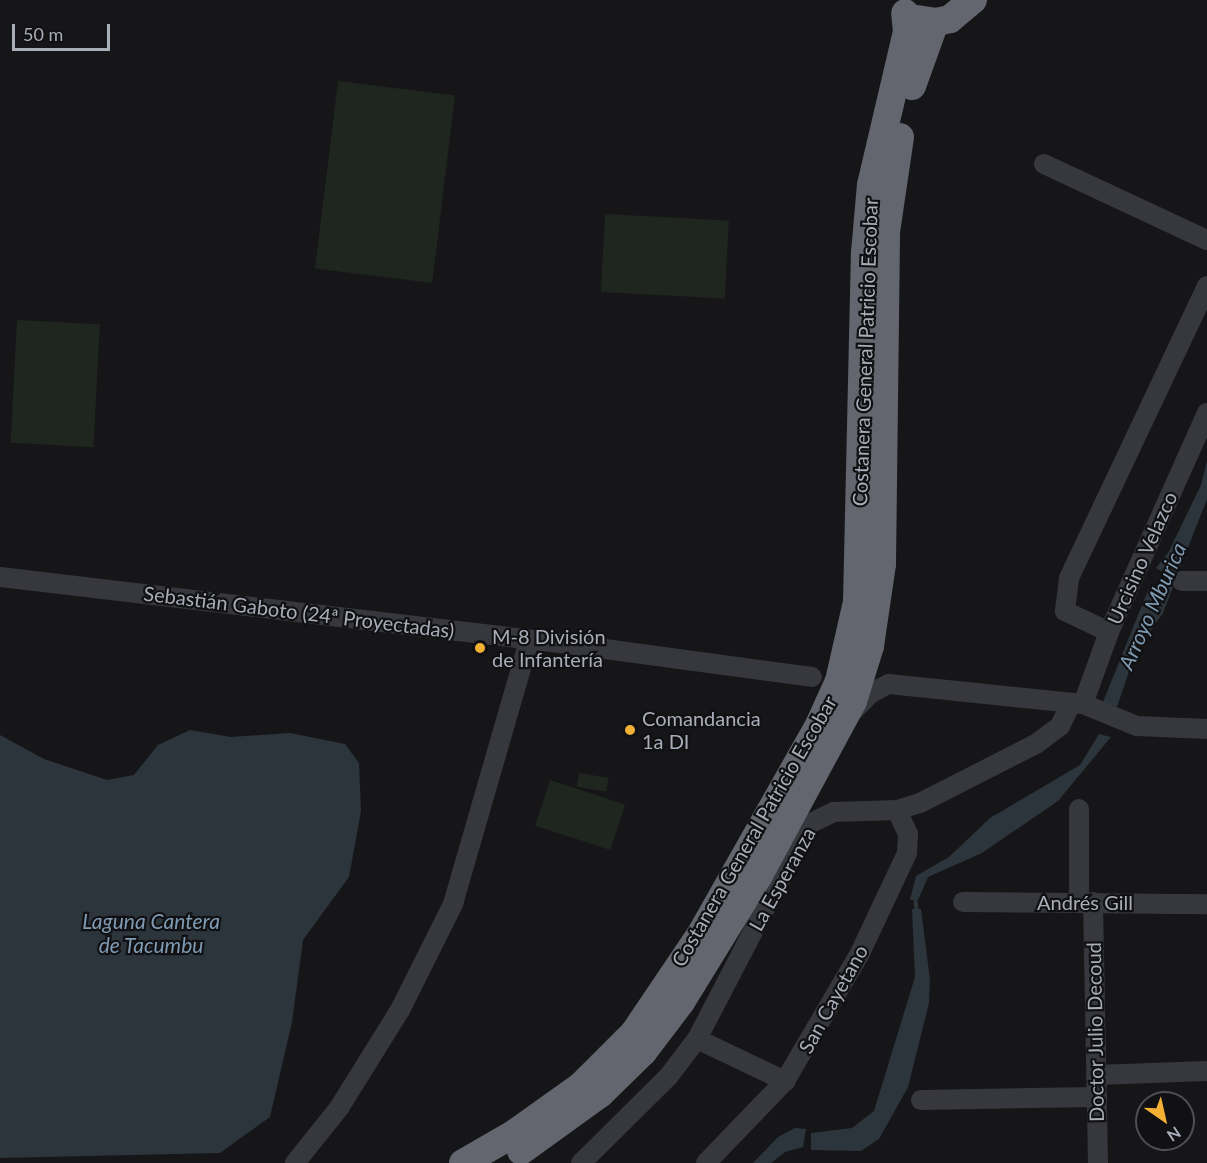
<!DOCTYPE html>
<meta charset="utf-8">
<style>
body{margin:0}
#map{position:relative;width:1207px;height:1163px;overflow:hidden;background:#161618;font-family:Lato,sans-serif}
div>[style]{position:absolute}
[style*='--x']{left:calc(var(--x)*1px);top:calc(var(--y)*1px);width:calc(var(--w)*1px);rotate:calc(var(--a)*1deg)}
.green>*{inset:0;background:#1e261f;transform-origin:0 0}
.water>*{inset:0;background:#2c353c}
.stream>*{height:4px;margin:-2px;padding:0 2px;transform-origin:2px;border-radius:2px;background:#2c353c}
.minor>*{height:20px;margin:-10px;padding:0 10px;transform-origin:10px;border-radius:10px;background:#37383d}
.highway>*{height:28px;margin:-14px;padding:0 14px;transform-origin:14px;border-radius:14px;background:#63666e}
.dots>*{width:16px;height:16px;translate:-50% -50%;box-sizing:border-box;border:3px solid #111113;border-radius:50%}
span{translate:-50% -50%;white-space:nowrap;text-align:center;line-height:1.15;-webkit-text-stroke:4.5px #111113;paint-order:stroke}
.street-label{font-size:20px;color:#a8adb8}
.poi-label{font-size:20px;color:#a8adb8}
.left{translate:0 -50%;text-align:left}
.water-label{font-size:21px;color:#7f9bb3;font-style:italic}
.north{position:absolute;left:1135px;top:1091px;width:60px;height:60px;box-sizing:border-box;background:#111113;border:2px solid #4d4f55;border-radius:50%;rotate:146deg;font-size:16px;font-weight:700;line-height:24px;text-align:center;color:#a8adb8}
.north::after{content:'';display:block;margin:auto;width:21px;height:27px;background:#f2b134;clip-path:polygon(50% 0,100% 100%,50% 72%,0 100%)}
.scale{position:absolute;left:12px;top:24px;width:98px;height:27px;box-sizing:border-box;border:3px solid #a8adb8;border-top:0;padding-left:8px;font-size:18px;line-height:21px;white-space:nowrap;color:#a8adb8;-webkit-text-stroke:4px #111113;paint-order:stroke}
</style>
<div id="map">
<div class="green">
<div style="left:338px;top:81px;width:118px;height:189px;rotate:7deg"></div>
<div style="left:605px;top:214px;width:124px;height:78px;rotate:3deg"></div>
<div style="left:17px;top:320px;width:83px;height:123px;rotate:3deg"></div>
<div style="left:579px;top:773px;width:30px;height:14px;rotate:9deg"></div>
<div style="left:550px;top:780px;width:79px;height:48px;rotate:18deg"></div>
</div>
<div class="water">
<div style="clip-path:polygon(1207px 461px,1207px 499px,1178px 573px,1163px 572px,1156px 568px,1168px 553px,1201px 485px)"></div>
<div style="clip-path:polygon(1159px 584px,1173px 587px,1163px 613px,1136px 651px,1117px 707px,1103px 702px,1149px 588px)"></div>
<div style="clip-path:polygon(190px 730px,231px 737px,290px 733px,345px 744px,359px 763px,361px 811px,349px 877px,303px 940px,292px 1022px,270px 1117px,220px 1153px,0 1158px,0 735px,44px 759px,107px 780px,134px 775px,158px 745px)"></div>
<div style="clip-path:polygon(1099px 734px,1111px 737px,1058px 801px,982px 853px,928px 877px,918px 900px,910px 900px,916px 876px,949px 857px,990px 818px,1080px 765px)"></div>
<div style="clip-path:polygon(912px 909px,921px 909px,930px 980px,929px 1003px,908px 1087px,879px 1139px,861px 1151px,811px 1150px,811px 1133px,852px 1128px,874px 1111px,915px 977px)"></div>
<div style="clip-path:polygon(795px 1128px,806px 1129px,803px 1147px,785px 1152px,771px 1163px,753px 1163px,778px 1137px)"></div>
</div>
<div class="stream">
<div style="--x:1160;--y:588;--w:20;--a:-66"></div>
<div style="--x:915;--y:897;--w:16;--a:83"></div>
</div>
<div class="minor">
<div style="--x:1044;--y:164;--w:180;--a:25"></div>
<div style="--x:0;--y:577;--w:572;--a:6.73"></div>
<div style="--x:568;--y:644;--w:246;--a:7.7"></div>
<div style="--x:1182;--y:581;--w:25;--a:0"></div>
<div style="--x:1109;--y:632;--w:49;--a:-154.5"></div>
<div style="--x:1065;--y:611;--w:33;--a:-83"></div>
<div style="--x:1069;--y:578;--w:323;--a:-64.7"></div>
<div style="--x:889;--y:684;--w:195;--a:5.9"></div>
<div style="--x:1083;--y:704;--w:58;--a:22.2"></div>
<div style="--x:1137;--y:726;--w:70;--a:2.5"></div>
<div style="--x:1083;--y:704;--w:77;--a:-70.1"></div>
<div style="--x:1109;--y:632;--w:240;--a:-65.9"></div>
<div style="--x:851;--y:713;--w:28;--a:-45"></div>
<div style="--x:871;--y:693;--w:20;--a:-27"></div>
<div style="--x:963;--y:902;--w:244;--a:0.5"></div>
<div style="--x:1079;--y:902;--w:93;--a:-90"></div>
<div style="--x:1093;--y:902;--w:261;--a:88.9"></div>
<div style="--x:697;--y:1039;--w:98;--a:25.5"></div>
<div style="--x:1096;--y:1075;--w:111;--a:-2.1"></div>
<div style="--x:921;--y:1100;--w:176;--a:-1"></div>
<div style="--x:295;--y:1163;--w:70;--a:-51.3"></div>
<div style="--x:339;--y:1108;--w:115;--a:-58.1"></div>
<div style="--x:400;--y:1010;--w:119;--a:-63.4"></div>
<div style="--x:453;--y:904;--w:275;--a:-73.9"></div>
<div style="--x:581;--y:1163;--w:122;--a:-44.7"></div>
<div style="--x:668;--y:1077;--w:48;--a:-52.7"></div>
<div style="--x:697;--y:1039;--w:242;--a:-62.5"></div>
<div style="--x:809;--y:824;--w:28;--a:-26"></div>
<div style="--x:834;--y:812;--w:63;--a:-1.8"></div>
<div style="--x:897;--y:810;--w:24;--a:-17"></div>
<div style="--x:920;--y:803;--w:130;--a:-27"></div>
<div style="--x:1036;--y:744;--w:30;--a:-37"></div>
<div style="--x:1060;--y:726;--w:25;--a:-64"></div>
<div style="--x:706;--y:1163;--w:114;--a:-46.1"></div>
<div style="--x:785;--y:1081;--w:148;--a:-59.6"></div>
<div style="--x:860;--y:953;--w:110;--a:-64.8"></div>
<div style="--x:907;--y:853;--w:19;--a:-87"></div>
<div style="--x:908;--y:834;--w:26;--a:-115"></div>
</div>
<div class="highway">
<div style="--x:917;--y:19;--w:18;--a:9"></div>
<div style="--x:935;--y:22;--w:15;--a:-11"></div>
<div style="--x:950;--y:19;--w:30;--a:-40"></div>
<div style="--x:912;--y:86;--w:68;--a:-70.2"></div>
<div style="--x:521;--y:1151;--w:97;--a:-35.8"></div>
<div style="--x:600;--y:1094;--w:60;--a:-44.3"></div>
<div style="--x:643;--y:1052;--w:63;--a:-52.8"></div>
<div style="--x:681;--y:1002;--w:149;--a:-58.4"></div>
<div style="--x:759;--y:875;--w:198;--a:-61.6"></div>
<div style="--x:853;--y:701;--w:58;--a:-72.8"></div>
<div style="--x:870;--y:646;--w:83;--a:-81.7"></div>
<div style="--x:882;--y:564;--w:332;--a:-89.3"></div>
<div style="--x:886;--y:232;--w:96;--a:-81.6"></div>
<div style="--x:463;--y:1163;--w:60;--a:-30"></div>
<div style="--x:515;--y:1133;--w:81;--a:-35.5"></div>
<div style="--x:581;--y:1086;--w:75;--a:-45"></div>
<div style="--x:634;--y:1033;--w:122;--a:-56"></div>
<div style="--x:702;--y:932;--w:238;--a:-60.5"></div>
<div style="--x:819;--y:725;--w:48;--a:-65.6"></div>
<div style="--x:839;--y:681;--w:81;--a:-77.2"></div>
<div style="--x:857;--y:602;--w:349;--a:-88.7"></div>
<div style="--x:865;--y:253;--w:68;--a:-85"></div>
<div style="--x:871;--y:185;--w:158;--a:-76.8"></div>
<div style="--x:907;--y:31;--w:18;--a:-96"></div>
</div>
<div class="dots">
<div style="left:480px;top:648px;background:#f2b134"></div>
<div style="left:630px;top:730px;background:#f2b134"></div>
</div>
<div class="street-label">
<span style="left:865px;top:352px;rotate:-88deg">Costanera General Patricio Escobar</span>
<span style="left:1142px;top:558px;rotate:-66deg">Urcisino Velazco</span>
<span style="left:299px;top:612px;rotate:7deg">Sebastián Gaboto (24ª Proyectadas)</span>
<span style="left:754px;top:831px;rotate:-60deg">Costanera General Patricio Escobar</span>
<span style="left:782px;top:879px;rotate:-61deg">La Esperanza</span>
<span style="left:1085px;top:902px">Andrés Gill</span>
<span style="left:833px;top:999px;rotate:-61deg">San Cayetano</span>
<span style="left:1095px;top:1032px;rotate:-91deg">Doctor Julio Decoud</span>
</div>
<div class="poi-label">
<span class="left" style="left:492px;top:648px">M-8 División<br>de Infantería</span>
<span class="left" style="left:642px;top:730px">Comandancia<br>1a DI</span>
</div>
<div class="water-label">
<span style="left:1152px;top:606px;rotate:-66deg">Arroyo Mburica</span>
<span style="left:151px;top:933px">Laguna Cantera<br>de Tacumbu</span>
</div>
<div class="north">N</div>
<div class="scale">50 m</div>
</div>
